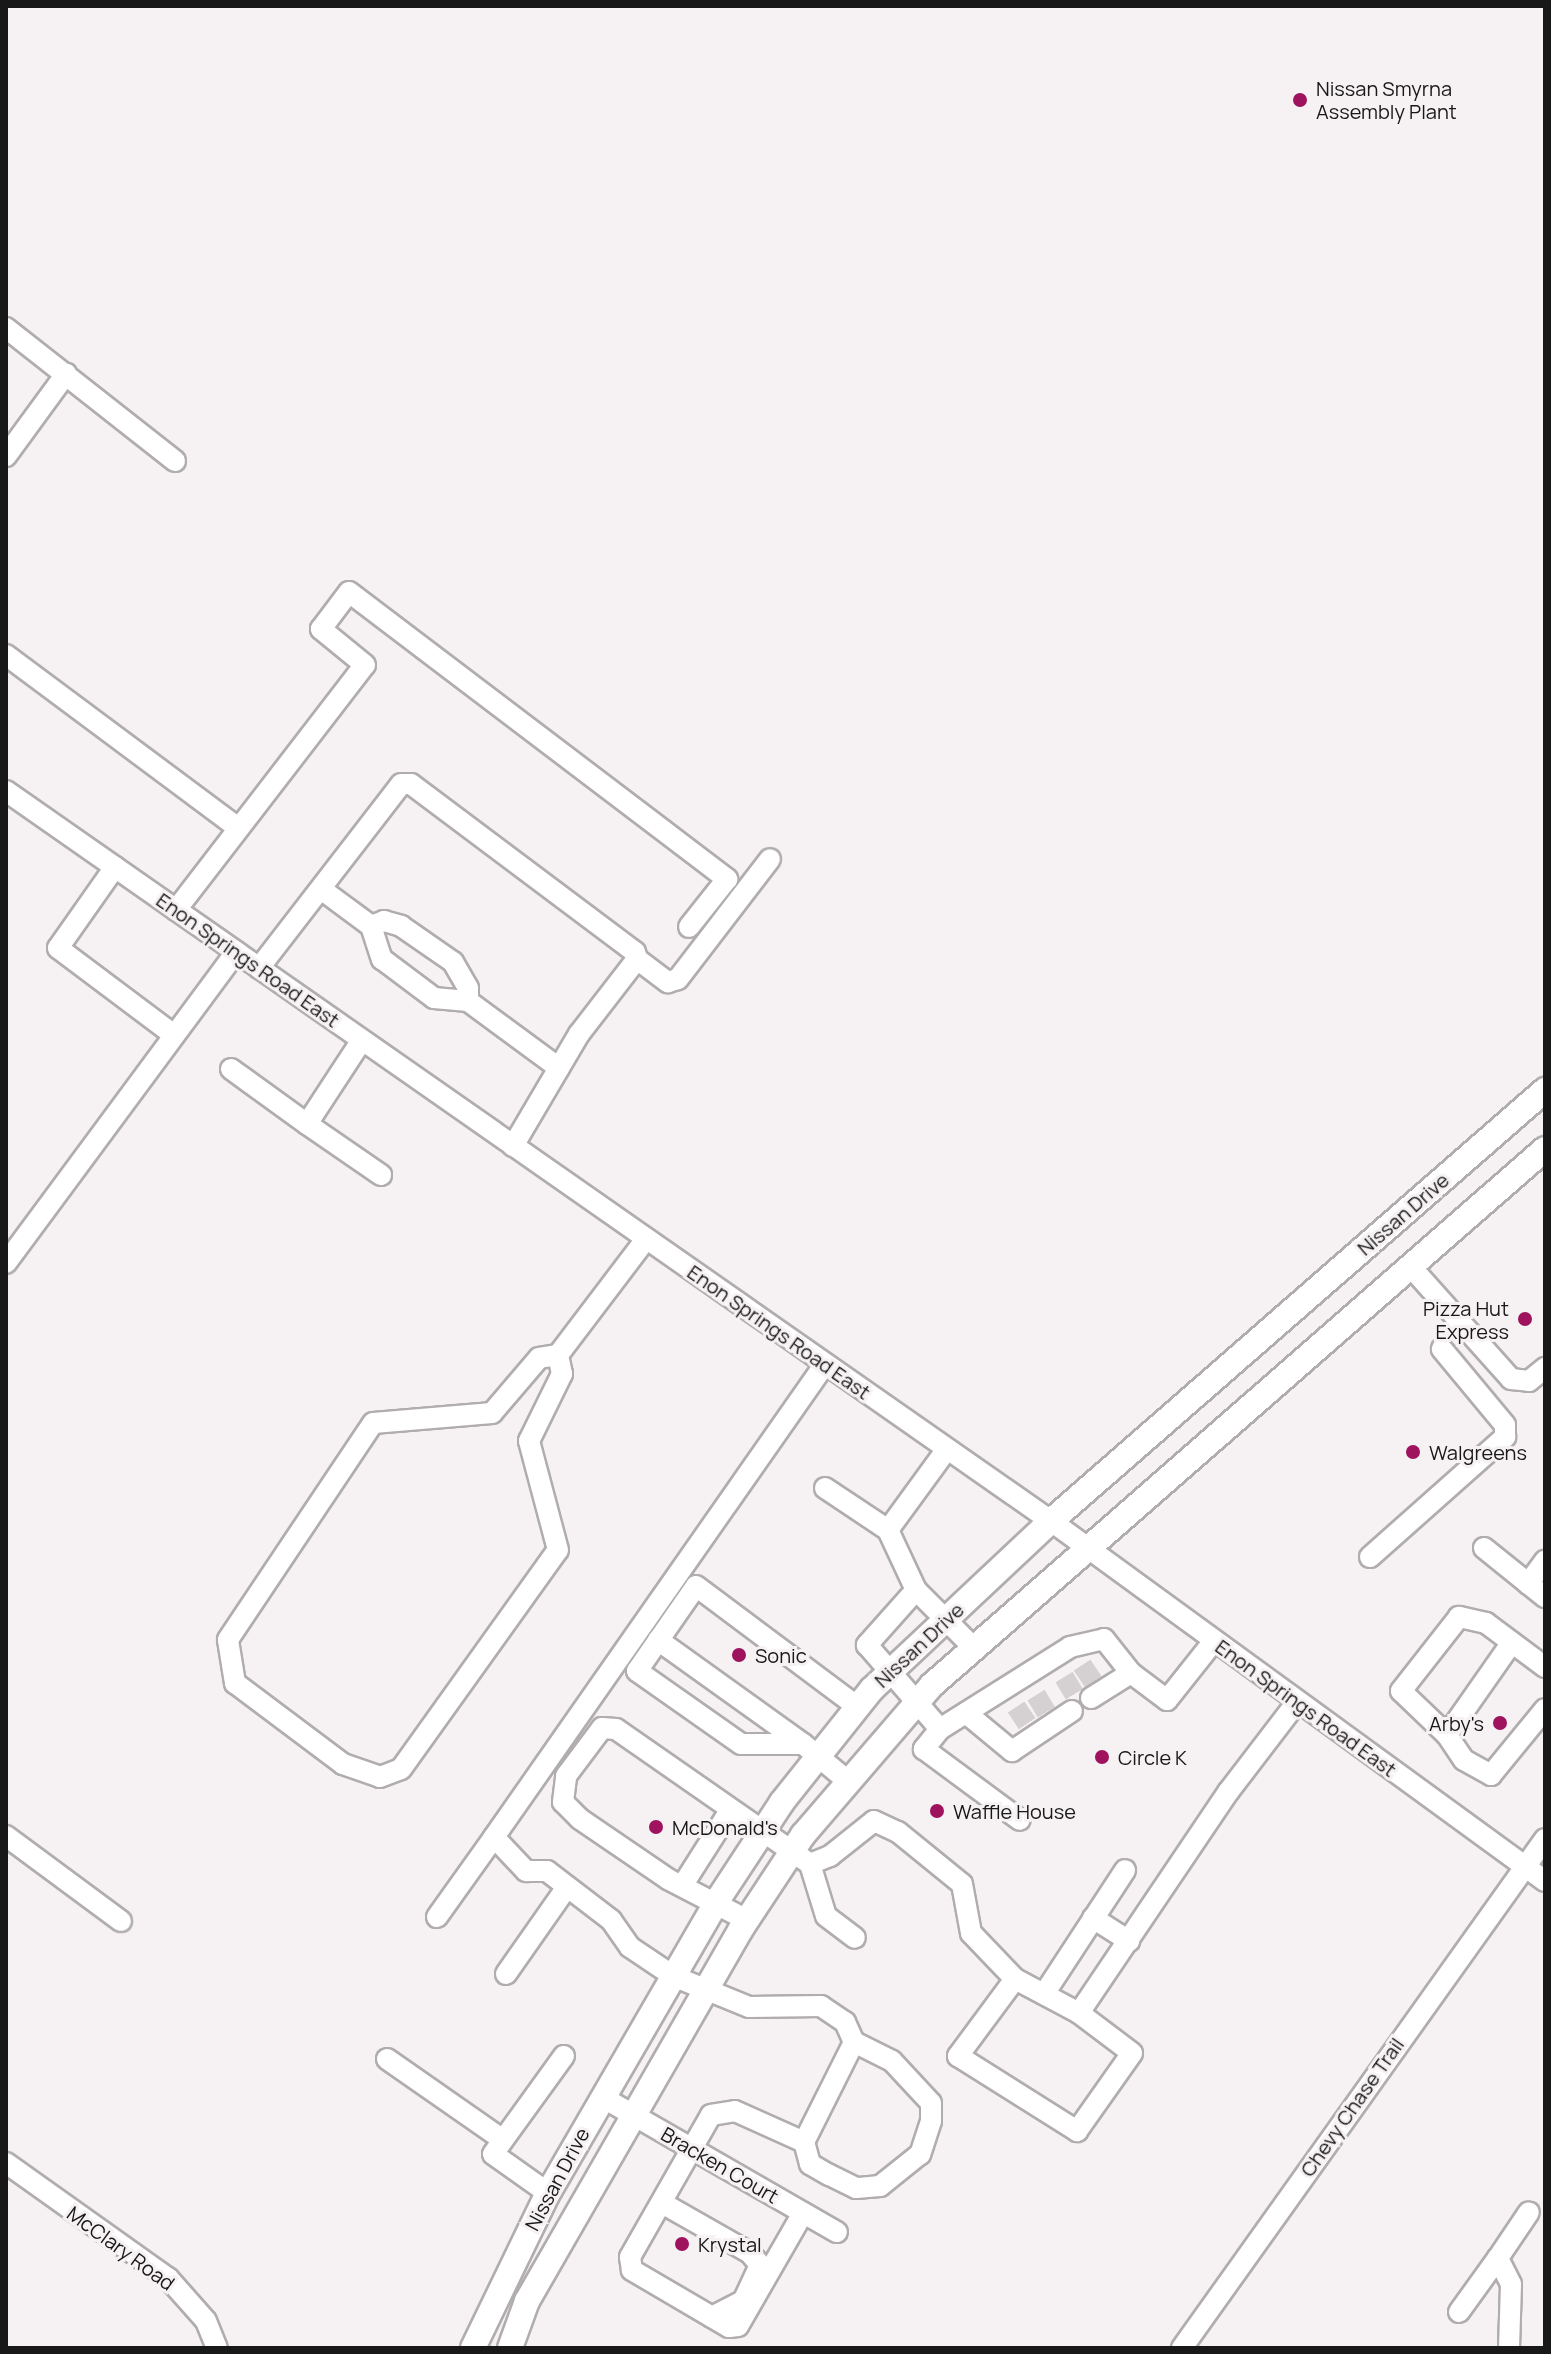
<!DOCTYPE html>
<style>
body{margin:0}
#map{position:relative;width:1551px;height:2354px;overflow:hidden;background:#f6f2f3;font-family:Manrope,sans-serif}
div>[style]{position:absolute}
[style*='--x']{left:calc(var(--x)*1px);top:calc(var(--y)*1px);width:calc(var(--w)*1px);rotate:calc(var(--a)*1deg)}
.minor-tunnel>*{height:20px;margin-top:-10px;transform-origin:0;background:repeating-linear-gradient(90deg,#d5d1d2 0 20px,transparent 0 30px)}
.roads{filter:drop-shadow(2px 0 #b1adae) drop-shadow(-2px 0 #b1adae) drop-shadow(0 2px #b1adae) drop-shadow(0 -2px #b1adae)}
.minor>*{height:20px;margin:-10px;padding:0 10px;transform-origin:10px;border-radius:10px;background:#fff}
.major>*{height:24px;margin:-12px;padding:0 12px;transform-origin:12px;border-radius:12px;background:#fff}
.dots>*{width:22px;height:22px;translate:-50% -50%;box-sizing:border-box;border:4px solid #f6f2f3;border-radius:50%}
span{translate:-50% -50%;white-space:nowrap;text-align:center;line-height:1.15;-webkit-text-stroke:6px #f6f2f3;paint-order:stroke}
.poi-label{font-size:20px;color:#191818}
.left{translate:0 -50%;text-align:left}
.right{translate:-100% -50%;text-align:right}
.street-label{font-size:20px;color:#191818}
.frame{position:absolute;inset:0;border:8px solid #191818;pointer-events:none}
</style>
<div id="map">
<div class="minor-tunnel">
<div style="--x:1082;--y:1665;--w:22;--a:56"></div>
<div style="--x:1064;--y:1677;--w:33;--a:59"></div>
<div style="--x:1036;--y:1695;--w:21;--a:59"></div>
<div style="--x:1016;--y:1707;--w:22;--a:56"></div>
</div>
<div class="roads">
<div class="minor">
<div style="--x:6;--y:328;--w:215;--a:38.2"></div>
<div style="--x:6;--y:456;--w:102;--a:-53.8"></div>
<div style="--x:6;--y:655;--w:288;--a:36.7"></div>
<div style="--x:6;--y:791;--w:1275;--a:34.94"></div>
<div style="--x:1051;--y:1521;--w:611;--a:36.08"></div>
<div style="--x:115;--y:867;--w:99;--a:125.1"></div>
<div style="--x:58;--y:948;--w:145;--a:36.9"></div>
<div style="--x:321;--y:889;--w:62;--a:36.5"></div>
<div style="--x:371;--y:926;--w:35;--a:72"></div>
<div style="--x:382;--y:959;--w:65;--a:36.9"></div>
<div style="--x:434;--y:998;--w:34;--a:5"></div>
<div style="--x:468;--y:1001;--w:113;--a:36.4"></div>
<div style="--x:176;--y:910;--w:309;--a:-52.4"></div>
<div style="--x:365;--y:665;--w:57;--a:-140.7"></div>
<div style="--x:321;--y:629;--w:46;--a:-52.9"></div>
<div style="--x:349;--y:592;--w:475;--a:37.2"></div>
<div style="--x:727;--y:879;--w:61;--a:128.4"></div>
<div style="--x:371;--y:926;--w:14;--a:-21"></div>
<div style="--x:384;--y:921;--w:18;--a:16"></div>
<div style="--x:401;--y:926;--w:63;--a:34.7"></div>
<div style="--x:453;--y:962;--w:30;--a:60"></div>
<div style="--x:468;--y:988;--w:13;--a:90"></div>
<div style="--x:637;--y:959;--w:39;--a:37"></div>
<div style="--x:668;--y:982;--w:10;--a:-17"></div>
<div style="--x:678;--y:979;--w:151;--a:-52.5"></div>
<div style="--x:259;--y:968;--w:232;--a:-52.3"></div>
<div style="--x:401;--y:784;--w:10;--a:0"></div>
<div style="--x:411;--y:784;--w:280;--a:36.9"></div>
<div style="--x:635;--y:952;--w:7;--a:74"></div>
<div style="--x:637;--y:959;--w:95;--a:127.7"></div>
<div style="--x:579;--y:1034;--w:130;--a:120.5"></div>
<div style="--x:231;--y:1069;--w:94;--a:35.9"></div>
<div style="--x:307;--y:1124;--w:100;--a:-56.8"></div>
<div style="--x:307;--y:1124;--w:90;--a:34.6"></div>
<div style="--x:6;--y:1263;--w:387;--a:-53.5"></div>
<div style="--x:1411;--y:1267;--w:150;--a:48.2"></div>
<div style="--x:1511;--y:1379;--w:18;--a:6"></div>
<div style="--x:1529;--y:1381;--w:21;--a:-39"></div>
<div style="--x:558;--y:1355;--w:19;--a:171"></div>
<div style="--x:539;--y:1358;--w:72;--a:130.5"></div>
<div style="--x:492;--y:1413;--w:119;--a:175.2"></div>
<div style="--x:373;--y:1423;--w:261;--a:123.8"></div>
<div style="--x:228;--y:1640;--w:44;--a:80.8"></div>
<div style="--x:235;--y:1683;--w:135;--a:36.9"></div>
<div style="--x:343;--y:1764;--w:39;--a:19"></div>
<div style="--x:380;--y:1777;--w:22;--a:-21"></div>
<div style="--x:401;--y:1769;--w:269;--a:-54.4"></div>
<div style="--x:558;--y:1550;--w:113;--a:-104.9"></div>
<div style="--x:529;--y:1441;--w:75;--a:-63.8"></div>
<div style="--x:562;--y:1374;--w:19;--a:-102"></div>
<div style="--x:558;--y:1355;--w:146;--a:-52.8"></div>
<div style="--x:825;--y:1364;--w:577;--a:124.98"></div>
<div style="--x:494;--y:1837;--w:47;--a:46.7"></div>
<div style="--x:526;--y:1871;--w:21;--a:0"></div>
<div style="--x:547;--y:1871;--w:81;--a:37.4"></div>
<div style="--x:611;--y:1920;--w:33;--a:55"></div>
<div style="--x:630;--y:1947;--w:52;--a:34"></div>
<div style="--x:673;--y:1976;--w:82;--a:22.2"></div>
<div style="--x:749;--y:2007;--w:72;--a:-0.8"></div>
<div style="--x:821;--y:2006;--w:29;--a:34"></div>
<div style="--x:845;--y:2022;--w:22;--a:66"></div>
<div style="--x:854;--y:2042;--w:42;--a:26.6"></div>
<div style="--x:892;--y:2061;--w:57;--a:47.1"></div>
<div style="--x:931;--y:2103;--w:18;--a:90"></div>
<div style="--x:931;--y:2121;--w:35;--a:108"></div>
<div style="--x:920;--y:2154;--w:51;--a:141.3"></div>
<div style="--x:880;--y:2186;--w:24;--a:175"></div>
<div style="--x:856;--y:2188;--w:30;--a:-154"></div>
<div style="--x:829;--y:2175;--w:22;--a:-150"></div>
<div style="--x:810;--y:2164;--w:23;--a:-105"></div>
<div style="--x:804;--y:2142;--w:112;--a:-63.4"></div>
<div style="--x:947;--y:1449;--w:100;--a:126.1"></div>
<div style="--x:888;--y:1530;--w:66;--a:65"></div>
<div style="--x:916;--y:1590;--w:82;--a:45"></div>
<div style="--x:825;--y:1488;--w:76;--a:33.7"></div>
<div style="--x:1484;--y:1548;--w:78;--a:38.8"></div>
<div style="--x:1370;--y:1557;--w:181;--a:-41.6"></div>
<div style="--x:1505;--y:1437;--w:12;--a:-90"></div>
<div style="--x:1505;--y:1425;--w:99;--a:-129.7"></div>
<div style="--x:1528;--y:1584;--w:29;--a:-54"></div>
<div style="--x:916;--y:1590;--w:74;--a:131.7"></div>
<div style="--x:867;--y:1645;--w:111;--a:49"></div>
<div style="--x:940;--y:1729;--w:154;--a:-32.2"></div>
<div style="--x:1070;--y:1647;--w:35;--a:-13"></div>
<div style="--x:1104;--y:1639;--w:43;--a:51.5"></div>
<div style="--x:1131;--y:1673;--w:45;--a:36.9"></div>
<div style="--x:1167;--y:1700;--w:75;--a:-51.5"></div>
<div style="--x:658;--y:1640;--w:177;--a:35.6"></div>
<div style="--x:1545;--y:1667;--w:74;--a:-143.3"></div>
<div style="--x:1486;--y:1623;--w:28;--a:-167"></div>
<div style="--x:1459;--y:1617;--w:94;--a:128.1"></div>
<div style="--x:1401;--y:1691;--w:64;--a:43.7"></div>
<div style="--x:1447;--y:1735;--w:30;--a:56"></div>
<div style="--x:1464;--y:1760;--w:31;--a:29"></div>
<div style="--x:1491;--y:1775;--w:85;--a:-50.7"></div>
<div style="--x:1091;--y:1698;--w:47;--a:-32"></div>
<div style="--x:966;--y:1713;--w:60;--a:39.6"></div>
<div style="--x:1012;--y:1751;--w:72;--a:-33.7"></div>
<div style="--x:940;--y:1729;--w:26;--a:129"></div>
<div style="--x:924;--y:1749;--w:119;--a:36.5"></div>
<div style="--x:1447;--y:1735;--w:113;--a:-55"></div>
<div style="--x:849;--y:1782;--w:60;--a:-140.4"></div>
<div style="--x:803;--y:1744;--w:62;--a:180"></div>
<div style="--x:741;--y:1744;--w:127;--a:-144.9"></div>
<div style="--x:637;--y:1671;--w:103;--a:-55.2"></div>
<div style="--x:696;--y:1586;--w:202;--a:36.8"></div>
<div style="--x:6;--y:1836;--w:143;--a:36.5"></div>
<div style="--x:810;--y:1864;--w:54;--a:72.9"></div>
<div style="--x:826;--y:1916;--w:36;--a:37"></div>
<div style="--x:684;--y:1883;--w:84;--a:-57.6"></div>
<div style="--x:437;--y:1917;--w:98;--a:-54.5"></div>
<div style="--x:1093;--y:1918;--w:43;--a:32.6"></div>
<div style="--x:747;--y:1920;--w:89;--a:-152.6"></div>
<div style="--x:668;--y:1879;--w:107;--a:-145.7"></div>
<div style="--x:580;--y:1819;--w:24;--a:-135"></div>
<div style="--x:563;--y:1802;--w:26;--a:-83"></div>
<div style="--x:566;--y:1776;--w:60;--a:-53.1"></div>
<div style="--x:602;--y:1728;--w:14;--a:4"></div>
<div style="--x:616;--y:1729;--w:236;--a:34.8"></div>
<div style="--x:810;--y:1864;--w:22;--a:-22"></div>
<div style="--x:830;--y:1856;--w:56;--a:-38.5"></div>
<div style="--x:874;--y:1821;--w:26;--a:25"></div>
<div style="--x:898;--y:1832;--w:82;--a:39.1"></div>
<div style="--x:962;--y:1884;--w:50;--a:79.6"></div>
<div style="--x:971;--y:1933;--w:64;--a:46.3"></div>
<div style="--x:506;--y:1974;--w:106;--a:-55"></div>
<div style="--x:1044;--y:1994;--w:148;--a:-56.8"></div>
<div style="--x:1079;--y:2013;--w:72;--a:-152"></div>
<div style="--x:1015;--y:1979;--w:96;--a:126.5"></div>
<div style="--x:958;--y:2056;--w:141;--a:32.2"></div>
<div style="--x:1077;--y:2131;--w:95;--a:-54.8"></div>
<div style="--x:1132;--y:2053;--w:66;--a:-143"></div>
<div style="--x:1079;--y:2013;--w:268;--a:-56"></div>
<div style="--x:1229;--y:1791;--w:112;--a:-52.6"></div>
<div style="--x:387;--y:2059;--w:141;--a:34.9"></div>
<div style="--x:602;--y:2097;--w:271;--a:29.9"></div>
<div style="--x:6;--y:2163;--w:199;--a:35.4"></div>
<div style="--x:168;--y:2278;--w:57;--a:48.5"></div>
<div style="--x:206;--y:2321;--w:29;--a:68"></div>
<div style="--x:548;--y:2193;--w:67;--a:-144.7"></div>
<div style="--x:493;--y:2154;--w:121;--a:-54.1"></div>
<div style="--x:662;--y:2203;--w:101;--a:29.6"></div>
<div style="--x:750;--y:2253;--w:16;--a:50"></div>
<div style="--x:760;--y:2265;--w:40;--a:115"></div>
<div style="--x:743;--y:2301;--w:35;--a:153"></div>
<div style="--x:803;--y:2213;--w:130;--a:119.9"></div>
<div style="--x:738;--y:2326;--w:9;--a:174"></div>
<div style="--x:729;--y:2327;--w:113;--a:-149.6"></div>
<div style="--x:632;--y:2270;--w:13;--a:-99"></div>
<div style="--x:630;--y:2257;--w:163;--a:-60.3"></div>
<div style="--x:711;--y:2115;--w:24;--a:-9"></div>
<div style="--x:735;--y:2111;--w:76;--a:24.2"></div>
<div style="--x:1459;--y:2312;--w:67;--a:-54.2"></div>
<div style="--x:1182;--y:2348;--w:625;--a:-54.5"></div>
<div style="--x:1509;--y:2348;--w:64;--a:-88.2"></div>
<div style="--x:1511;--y:2284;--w:29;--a:-117"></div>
<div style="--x:1498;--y:2258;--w:55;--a:-56"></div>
</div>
<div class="major">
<div style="--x:473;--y:2348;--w:172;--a:-64.2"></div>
<div style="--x:548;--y:2193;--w:337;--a:-59.9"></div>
<div style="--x:717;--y:1901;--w:118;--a:-56.7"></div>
<div style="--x:782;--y:1802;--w:144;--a:-51.5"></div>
<div style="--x:872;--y:1689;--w:245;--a:-43.2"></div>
<div style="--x:1051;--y:1521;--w:656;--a:-41.1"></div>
<div style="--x:510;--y:2348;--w:50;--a:-70.1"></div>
<div style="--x:527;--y:2301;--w:429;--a:-60.1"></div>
<div style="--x:741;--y:1929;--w:113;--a:-56.6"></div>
<div style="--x:803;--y:1835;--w:198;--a:-49.3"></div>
<div style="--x:932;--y:1685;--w:814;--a:-41.17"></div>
</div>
</div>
<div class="dots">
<div style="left:1300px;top:100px;background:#9e125e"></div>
<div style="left:1525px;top:1319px;background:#9e125e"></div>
<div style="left:1413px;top:1452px;background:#9e125e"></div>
<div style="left:739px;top:1655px;background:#9e125e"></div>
<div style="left:1500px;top:1723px;background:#9e125e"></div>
<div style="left:1102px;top:1757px;background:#9e125e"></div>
<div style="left:937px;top:1811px;background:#9e125e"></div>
<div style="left:656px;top:1827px;background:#9e125e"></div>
<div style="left:682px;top:2244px;background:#9e125e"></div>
</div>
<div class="poi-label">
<span class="left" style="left:1316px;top:100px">Nissan Smyrna<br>Assembly Plant</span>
<span class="right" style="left:1509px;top:1320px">Pizza Hut<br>Express</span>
<span class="left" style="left:1429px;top:1452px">Walgreens</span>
<span class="left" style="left:755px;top:1655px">Sonic</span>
<span class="right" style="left:1484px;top:1723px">Arby's</span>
<span class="left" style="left:1118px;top:1757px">Circle K</span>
<span class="left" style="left:953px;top:1811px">Waffle House</span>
<span class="left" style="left:672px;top:1827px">McDonald's</span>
<span class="left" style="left:698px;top:2244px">Krystal</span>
</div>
<div class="street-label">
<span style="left:248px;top:960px;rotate:35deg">Enon Springs Road East</span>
<span style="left:1403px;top:1214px;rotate:-41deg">Nissan Drive</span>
<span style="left:779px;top:1332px;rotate:35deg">Enon Springs Road East</span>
<span style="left:919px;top:1645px;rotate:-43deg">Nissan Drive</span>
<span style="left:1306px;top:1708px;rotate:36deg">Enon Springs Road East</span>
<span style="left:1352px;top:2107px;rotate:-55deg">Chevy Chase Trail</span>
<span style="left:720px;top:2165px;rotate:30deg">Bracken Court</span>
<span style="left:557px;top:2179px;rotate:-62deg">Nissan Drive</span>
<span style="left:121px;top:2248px;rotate:36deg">McClary Road</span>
</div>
<div class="frame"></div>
</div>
